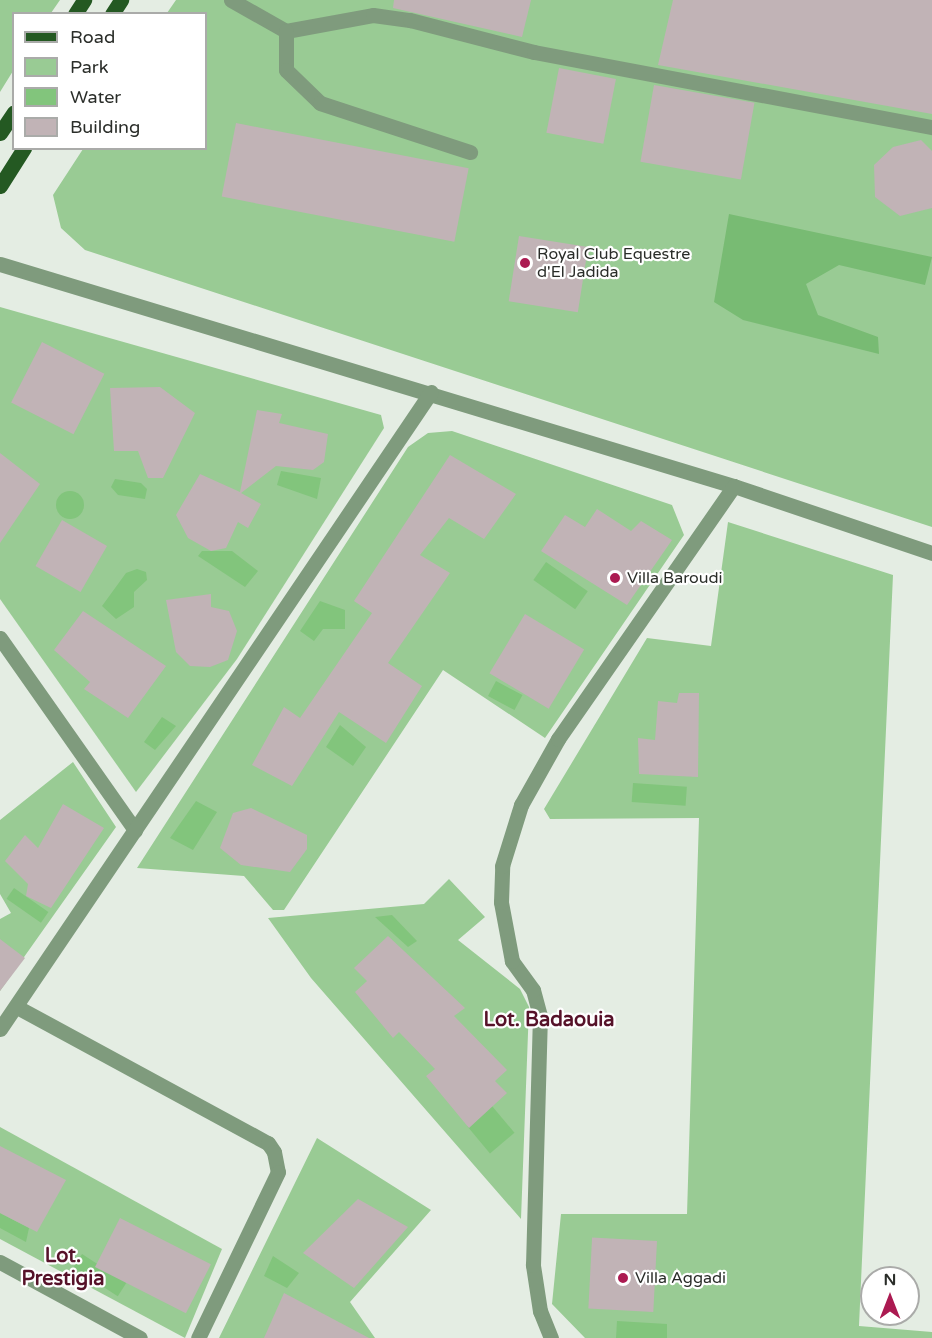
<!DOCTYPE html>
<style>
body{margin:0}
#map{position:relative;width:932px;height:1338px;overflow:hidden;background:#e4ede3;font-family:"Varela Round",sans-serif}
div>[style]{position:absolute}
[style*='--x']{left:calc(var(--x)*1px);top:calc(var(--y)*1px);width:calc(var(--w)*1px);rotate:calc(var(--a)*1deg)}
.green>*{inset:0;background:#99cb94}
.forest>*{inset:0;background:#78bb73}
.water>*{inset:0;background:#82c57c;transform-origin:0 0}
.round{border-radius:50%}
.building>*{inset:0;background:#c1b3b6;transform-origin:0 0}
.minor>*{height:15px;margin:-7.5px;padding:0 7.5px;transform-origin:7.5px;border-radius:7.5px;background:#7f9b7d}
.primary>*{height:15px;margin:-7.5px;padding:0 7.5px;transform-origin:7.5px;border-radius:7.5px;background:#245922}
.dots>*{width:16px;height:16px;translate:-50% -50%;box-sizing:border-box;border:3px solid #fff;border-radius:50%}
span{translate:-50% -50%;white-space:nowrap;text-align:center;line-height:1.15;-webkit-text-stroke:4.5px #fff;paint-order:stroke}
.poi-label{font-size:16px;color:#2a2d29}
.left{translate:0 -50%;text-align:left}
.quarter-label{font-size:20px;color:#561229;font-weight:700}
.legend{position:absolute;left:12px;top:12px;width:195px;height:138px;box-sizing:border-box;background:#fff;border:2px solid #aaaba9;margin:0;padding:8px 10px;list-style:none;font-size:18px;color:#2a2d29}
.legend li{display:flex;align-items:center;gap:12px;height:30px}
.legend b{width:30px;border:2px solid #aaaba9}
.north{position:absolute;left:860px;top:1266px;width:60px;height:60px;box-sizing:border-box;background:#fff;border:2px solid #aaaba9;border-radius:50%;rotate:0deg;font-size:16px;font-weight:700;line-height:24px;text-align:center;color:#2a2d29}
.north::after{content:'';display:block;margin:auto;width:21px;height:27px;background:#ab1a51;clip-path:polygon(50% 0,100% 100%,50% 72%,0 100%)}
</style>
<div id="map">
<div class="green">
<div style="clip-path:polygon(0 0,60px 0,51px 13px,14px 14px,13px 71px,0 92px)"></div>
<div style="clip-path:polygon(176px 0,932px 0,932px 527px,85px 250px,61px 228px,53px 195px,83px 149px,206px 148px,206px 14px,167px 13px)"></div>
<div style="clip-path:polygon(0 307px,381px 415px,384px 428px,237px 659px,136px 792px,0 599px)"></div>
<div style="clip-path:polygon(452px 431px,672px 505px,684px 535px,545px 738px,443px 670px,284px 910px,273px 910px,244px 876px,137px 868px,408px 447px,428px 433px)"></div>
<div style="clip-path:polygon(728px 522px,893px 575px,859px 1326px,932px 1332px,932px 1338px,585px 1338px,552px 1304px,561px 1214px,687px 1214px,699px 818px,550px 819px,544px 809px,647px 638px,711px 646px)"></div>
<div style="clip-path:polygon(73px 762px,116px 827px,0 991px,0 919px,11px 913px,0 894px,0 820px)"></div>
<div style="clip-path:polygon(449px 879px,485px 917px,458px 940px,520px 989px,529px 1007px,521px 1219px,311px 978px,268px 918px,424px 904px)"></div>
<div style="clip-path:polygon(0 1127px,222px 1249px,185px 1338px,0 1239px)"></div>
<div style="clip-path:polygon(317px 1138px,431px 1210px,350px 1302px,375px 1338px,219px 1338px)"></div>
</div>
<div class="forest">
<div style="clip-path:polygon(729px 214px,932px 257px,925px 285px,839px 265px,806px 284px,818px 315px,878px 337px,879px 354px,743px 320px,714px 302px)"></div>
</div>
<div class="water">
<div style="clip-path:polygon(281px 471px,321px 478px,317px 499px,277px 485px)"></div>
<div style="clip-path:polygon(115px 479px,141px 483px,147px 489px,145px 499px,118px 495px,111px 487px)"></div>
<div class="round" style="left:56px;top:491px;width:28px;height:28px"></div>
<div style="clip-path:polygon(202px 551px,232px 551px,258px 571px,245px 587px,198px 556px)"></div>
<div style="left:546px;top:562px;width:51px;height:22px;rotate:35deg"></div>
<div style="clip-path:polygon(137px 569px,146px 572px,147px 580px,134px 592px,134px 607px,116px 619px,102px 606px,126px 573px)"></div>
<div style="clip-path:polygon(320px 601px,345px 610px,345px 629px,323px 629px,314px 641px,300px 631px)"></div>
<div style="left:496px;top:681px;width:30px;height:17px;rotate:28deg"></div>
<div style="clip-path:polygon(162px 717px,176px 726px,155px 750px,144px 742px)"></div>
<div style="clip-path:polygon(340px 725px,366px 747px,353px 766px,326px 747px)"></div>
<div style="left:633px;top:783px;width:54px;height:19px;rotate:4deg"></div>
<div style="clip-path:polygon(196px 801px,217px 812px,193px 850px,170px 838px)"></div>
<div style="left:14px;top:888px;width:42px;height:13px;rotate:35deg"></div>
<div style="clip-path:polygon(392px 915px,417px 941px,408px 947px,375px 917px)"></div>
<div style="left:492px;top:1106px;width:35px;height:32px;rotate:50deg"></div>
<div style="clip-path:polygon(0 1213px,29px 1228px,26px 1242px,0 1228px)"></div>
<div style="left:82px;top:1254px;width:53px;height:16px;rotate:33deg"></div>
<div style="clip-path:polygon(273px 1256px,299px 1273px,287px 1288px,264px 1276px)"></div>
<div style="clip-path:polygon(617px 1321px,667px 1324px,667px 1338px,616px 1338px)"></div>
</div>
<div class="building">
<div style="clip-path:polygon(394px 0,531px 0,522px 37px,393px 8px)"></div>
<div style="clip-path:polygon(673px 0,932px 0,932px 114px,658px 65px)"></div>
<div style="left:559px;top:68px;width:58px;height:66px;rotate:11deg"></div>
<div style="left:654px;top:85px;width:102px;height:78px;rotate:10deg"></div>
<div style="left:236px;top:123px;width:237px;height:75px;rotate:11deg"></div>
<div style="clip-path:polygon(921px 140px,932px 151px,932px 208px,900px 216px,875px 197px,874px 165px,893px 147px)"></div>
<div style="left:519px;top:236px;width:70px;height:66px;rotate:9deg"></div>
<div style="left:42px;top:342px;width:70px;height:68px;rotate:27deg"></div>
<div style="clip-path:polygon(160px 387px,195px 413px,163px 478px,148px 478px,138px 451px,114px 451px,110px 388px)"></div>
<div style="clip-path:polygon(257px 410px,282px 414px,279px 423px,328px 434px,324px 462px,313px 470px,276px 466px,241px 493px,261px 504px,248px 528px,238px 522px,226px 548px,211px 551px,188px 538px,176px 515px,200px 474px,240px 492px)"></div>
<div style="clip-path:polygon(0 453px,40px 484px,0 543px)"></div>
<div style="clip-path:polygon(450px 455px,516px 494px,484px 539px,449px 518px,420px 555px,450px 573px,388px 663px,422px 686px,386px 743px,339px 712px,292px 786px,252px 765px,284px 707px,300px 718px,372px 613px,354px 601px)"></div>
<div style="clip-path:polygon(597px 509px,631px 531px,641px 521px,672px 540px,627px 605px,541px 551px,565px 515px,585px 527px)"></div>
<div style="left:62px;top:520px;width:52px;height:53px;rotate:30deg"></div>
<div style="clip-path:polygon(211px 594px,211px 607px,229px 611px,237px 631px,228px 660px,210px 667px,190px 666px,176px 652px,166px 600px)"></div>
<div style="clip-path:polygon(83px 611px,166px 666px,128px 718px,84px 689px,90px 682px,54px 650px)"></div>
<div style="left:525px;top:614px;width:69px;height:69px;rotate:31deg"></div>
<div style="clip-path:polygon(679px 693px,699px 693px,698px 777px,639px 774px,638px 738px,655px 740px,658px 701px,677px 703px)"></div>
<div style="clip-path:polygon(63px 804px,104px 828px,51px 908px,26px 896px,28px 884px,5px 861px,25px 835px,38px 848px)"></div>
<div style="clip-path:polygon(251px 808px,307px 835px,307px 849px,290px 872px,241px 865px,220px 848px,233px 813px)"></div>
<div style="clip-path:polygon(388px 936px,465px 1008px,454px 1016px,507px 1070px,495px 1081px,507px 1093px,469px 1128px,426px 1076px,435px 1069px,399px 1032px,393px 1038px,355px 992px,367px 981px,354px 968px)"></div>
<div style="clip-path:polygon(0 939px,25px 958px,0 991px)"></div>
<div style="clip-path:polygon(0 1146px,66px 1180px,37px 1232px,0 1213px)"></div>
<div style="clip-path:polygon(358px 1199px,408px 1227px,354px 1288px,303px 1253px)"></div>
<div style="left:120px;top:1218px;width:102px;height:55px;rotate:27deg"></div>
<div style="left:657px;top:1241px;width:71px;height:65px;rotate:93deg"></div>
<div style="clip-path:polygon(284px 1293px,369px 1338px,264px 1338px)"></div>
</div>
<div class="minor">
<div style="--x:231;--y:0;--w:63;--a:29.4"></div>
<div style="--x:286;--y:31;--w:88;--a:-10.4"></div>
<div style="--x:373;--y:15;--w:37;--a:8"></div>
<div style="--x:410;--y:20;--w:128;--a:14.5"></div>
<div style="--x:534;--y:52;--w:405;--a:10.7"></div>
<div style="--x:286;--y:31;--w:39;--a:90"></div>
<div style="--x:286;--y:70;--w:47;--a:44.1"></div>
<div style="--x:320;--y:103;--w:158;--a:18.1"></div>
<div style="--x:0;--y:264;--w:767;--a:16.83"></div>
<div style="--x:734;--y:486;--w:209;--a:18.7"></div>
<div style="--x:0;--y:638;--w:235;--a:54.9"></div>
<div style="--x:17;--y:1007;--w:285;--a:28.5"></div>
<div style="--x:268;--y:1143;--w:11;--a:56"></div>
<div style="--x:274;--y:1152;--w:20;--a:79"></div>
<div style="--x:278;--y:1172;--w:184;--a:115.7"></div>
<div style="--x:0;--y:1029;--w:769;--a:-55.92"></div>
<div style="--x:0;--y:1262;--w:159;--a:28.5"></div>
<div style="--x:551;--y:1338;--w:29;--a:-112"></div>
<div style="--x:540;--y:1311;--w:47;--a:-98.7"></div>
<div style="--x:533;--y:1265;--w:249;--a:-88.4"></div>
<div style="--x:540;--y:1016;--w:27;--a:-105"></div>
<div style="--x:533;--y:990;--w:36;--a:-126"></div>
<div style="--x:512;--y:961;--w:60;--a:-100.6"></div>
<div style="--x:501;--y:902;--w:36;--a:-88"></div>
<div style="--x:502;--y:866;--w:64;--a:-72.7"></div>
<div style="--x:521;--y:805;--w:76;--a:-60.7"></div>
<div style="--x:558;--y:739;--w:308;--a:-55.2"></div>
</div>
<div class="primary">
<div style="--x:75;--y:14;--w:17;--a:-57"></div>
<div style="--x:112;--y:14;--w:17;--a:-57"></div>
<div style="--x:0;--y:133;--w:25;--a:-56"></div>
<div style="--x:0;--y:186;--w:45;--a:-57.7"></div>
</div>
<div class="dots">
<div style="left:525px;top:263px;background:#ab1a51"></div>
<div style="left:615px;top:578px;background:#ab1a51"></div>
<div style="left:623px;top:1278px;background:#ab1a51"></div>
</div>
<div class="poi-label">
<span class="left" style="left:537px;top:263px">Royal Club Equestre<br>d'El Jadida</span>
<span class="left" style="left:627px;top:578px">Villa Baroudi</span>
<span class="left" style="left:635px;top:1278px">Villa Aggadi</span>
</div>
<div class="quarter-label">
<span style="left:549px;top:1020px">Lot. Badaouia</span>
<span style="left:63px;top:1268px">Lot.<br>Prestigia</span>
</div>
<ul class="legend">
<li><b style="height:8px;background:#245922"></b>Road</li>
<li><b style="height:16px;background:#99cb94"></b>Park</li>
<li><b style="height:16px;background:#82c57c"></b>Water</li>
<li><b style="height:16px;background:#c1b3b6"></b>Building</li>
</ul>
<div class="north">N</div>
</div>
